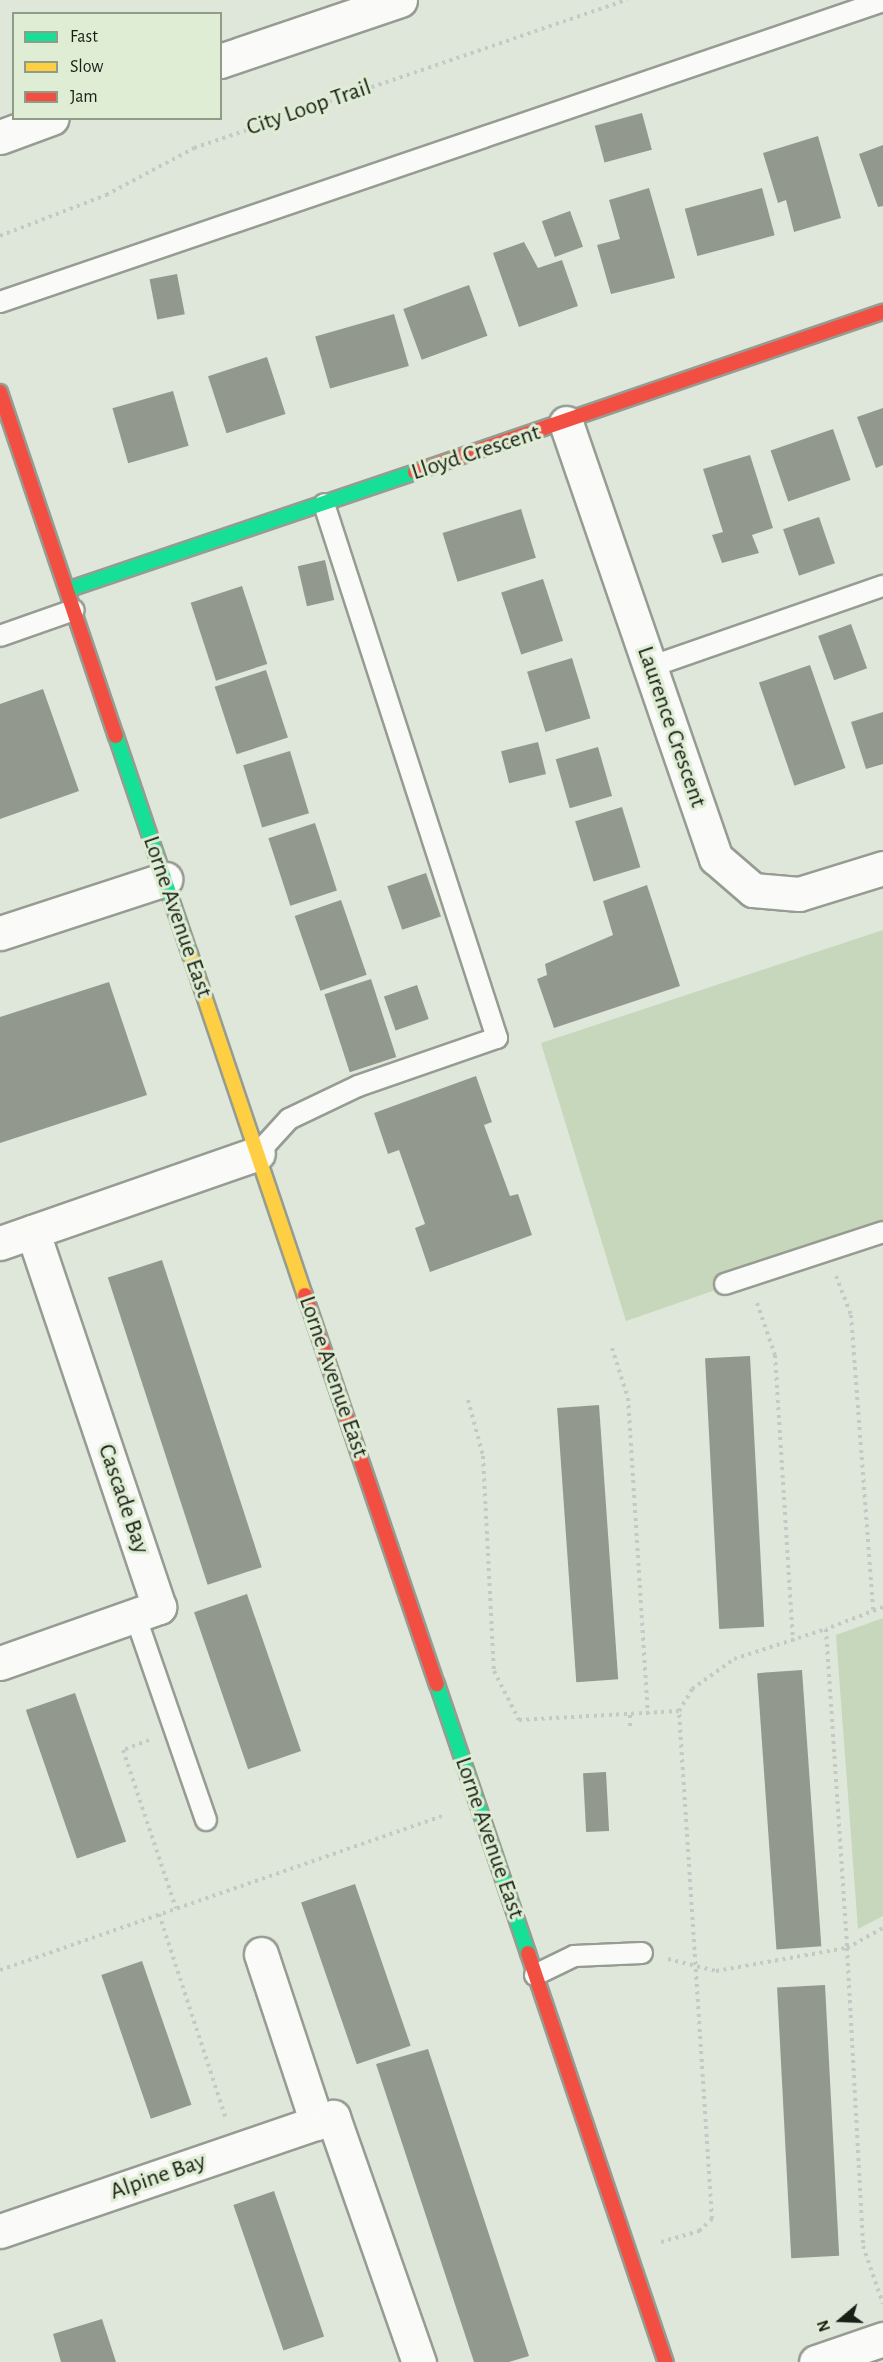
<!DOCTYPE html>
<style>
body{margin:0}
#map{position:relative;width:883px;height:2362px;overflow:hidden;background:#dfe7da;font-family:"Alegreya Sans",sans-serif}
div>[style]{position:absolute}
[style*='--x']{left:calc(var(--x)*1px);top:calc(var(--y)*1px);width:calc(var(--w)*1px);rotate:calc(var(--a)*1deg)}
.green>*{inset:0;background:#c6d7bb}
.building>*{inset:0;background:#92988e;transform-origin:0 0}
.path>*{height:4px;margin-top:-2px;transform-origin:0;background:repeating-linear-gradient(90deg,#c5c8c4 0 3px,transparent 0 7.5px)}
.roads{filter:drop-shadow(2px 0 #969c92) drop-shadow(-2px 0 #969c92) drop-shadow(0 2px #969c92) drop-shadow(0 -2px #969c92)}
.lane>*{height:20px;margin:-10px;padding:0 10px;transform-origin:10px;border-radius:10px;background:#fafbf9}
.street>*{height:33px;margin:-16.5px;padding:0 16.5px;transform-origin:16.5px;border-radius:16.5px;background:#fafbf9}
.fast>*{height:14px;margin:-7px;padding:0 7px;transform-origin:7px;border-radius:7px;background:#16e098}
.slow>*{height:14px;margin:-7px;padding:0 7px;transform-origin:7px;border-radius:7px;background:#ffcf43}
.jam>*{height:14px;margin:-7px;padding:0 7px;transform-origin:7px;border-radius:7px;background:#f24e42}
span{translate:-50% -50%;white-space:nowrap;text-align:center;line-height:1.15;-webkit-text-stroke:6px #deedd4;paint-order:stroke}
.street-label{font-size:24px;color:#1a1f16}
.legend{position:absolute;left:12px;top:12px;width:210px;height:108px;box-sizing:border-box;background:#deedd4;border:2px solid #909b88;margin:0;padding:8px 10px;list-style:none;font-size:18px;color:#1a1f16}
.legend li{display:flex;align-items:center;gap:12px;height:30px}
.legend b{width:30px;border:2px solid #909b88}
.north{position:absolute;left:811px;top:2290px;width:60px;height:60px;-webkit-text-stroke:4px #deedd4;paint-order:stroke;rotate:251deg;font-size:16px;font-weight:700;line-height:24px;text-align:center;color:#1a1f16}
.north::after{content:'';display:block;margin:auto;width:21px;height:27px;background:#1a1f16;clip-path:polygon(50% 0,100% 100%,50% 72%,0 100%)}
</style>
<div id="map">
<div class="green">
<div style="clip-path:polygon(883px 930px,883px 1232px,626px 1321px,541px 1043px)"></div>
<div style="clip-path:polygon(883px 1618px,883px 1916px,858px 1929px,836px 1635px)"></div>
</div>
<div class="building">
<div style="left:642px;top:113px;width:38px;height:49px;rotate:75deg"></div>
<div style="clip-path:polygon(818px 136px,841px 218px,794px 232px,786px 200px,778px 203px,763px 153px)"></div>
<div style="clip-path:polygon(883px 145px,883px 206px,878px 207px,859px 154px)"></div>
<div style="clip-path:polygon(649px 188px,675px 278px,611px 294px,597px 245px,620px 239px,609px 200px)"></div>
<div style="left:762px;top:188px;width:49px;height:80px;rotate:75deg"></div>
<div style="left:570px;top:211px;width:38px;height:30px;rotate:70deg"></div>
<div style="clip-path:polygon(524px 242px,538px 268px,562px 260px,578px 306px,519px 327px,493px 253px)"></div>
<div style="left:177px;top:274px;width:41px;height:28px;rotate:79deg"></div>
<div style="left:469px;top:285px;width:54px;height:70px;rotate:70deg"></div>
<div style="left:394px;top:314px;width:54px;height:82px;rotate:74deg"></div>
<div style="left:267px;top:357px;width:60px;height:62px;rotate:72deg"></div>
<div style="left:173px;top:391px;width:57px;height:63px;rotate:74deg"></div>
<div style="clip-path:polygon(883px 408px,883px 465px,876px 468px,857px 417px)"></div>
<div style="left:833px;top:429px;width:54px;height:66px;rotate:71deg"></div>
<div style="clip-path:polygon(750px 455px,773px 528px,752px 535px,759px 553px,722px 563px,712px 535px,723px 532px,703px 469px)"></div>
<div style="left:521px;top:509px;width:51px;height:82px;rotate:73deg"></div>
<div style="left:819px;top:517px;width:49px;height:38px;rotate:71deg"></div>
<div style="left:325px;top:560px;width:41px;height:28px;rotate:77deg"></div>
<div style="left:543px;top:579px;width:65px;height:44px;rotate:72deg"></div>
<div style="left:242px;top:586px;width:82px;height:54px;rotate:72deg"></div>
<div style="left:851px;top:624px;width:47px;height:35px;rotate:70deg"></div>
<div style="left:572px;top:658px;width:63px;height:47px;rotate:73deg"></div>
<div style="left:810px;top:665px;width:109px;height:54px;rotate:71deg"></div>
<div style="left:266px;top:670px;width:71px;height:54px;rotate:72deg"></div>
<div style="clip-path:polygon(43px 689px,79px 791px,0 819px,0 704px)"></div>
<div style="clip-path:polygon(883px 712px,883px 764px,866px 769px,851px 722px)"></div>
<div style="left:538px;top:742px;width:33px;height:38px;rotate:76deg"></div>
<div style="left:598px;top:747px;width:51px;height:44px;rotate:74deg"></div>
<div style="left:290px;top:751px;width:65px;height:49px;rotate:73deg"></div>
<div style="left:622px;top:807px;width:63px;height:49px;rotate:73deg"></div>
<div style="left:315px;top:823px;width:71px;height:49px;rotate:72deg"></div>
<div style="left:426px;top:873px;width:46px;height:41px;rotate:71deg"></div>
<div style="clip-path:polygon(647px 885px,680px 986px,554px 1028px,537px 979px,547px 975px,545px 964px,613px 935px,603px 901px)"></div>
<div style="left:341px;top:900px;width:79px;height:49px;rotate:71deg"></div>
<div style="left:371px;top:979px;width:82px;height:49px;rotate:72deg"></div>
<div style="clip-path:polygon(109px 982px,147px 1095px,0 1143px,0 1017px)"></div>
<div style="left:417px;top:985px;width:36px;height:35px;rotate:71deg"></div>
<div style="clip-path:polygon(476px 1076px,492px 1122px,484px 1125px,510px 1196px,518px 1194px,532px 1235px,430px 1272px,415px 1228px,425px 1224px,399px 1150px,388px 1154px,374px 1113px)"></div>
<div style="left:162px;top:1260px;width:323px;height:57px;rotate:72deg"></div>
<div style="left:750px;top:1356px;width:271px;height:45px;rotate:87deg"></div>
<div style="left:599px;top:1405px;width:275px;height:42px;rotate:86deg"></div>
<div style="left:247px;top:1594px;width:166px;height:56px;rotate:71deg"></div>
<div style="left:802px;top:1670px;width:277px;height:45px;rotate:86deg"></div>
<div style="left:75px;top:1693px;width:157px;height:52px;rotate:71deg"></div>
<div style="left:606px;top:1772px;width:59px;height:23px;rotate:87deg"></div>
<div style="left:355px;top:1884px;width:171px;height:57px;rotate:71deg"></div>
<div style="left:142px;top:1961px;width:152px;height:43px;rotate:71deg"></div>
<div style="left:825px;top:1985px;width:271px;height:48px;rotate:87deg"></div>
<div style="clip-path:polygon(428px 2049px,529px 2356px,509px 2362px,474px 2362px,376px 2064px)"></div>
<div style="left:274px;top:2191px;width:154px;height:43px;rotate:71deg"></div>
<div style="clip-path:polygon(102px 2319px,116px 2362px,61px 2362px,53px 2334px)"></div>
</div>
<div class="path">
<div style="--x:0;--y:236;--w:114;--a:-21.1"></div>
<div style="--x:106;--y:195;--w:100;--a:-28.1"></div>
<div style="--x:194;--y:148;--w:458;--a:-18.9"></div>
<div style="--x:836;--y:1276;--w:42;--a:69"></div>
<div style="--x:851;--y:1315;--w:297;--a:85.7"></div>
<div style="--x:757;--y:1303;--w:55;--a:70.9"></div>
<div style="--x:775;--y:1355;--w:287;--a:86.4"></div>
<div style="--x:612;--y:1348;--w:52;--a:72.3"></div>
<div style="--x:628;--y:1398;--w:317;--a:86.4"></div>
<div style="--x:468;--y:1400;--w:58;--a:75"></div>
<div style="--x:483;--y:1456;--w:215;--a:87.1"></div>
<div style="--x:494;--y:1671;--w:55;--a:63"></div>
<div style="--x:519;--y:1720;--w:160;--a:-3.2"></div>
<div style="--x:679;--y:1711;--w:26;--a:-59"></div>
<div style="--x:692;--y:1689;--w:52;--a:-35.5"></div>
<div style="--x:734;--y:1659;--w:97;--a:-18.1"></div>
<div style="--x:883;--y:1607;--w:61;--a:158.9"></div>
<div style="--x:826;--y:1629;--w:320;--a:86.2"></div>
<div style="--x:847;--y:1948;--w:41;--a:-29.1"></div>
<div style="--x:630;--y:1726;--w:11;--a:-90"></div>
<div style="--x:149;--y:1740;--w:28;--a:159"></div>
<div style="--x:123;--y:1750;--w:167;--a:71.5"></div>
<div style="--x:159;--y:1914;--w:216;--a:71.9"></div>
<div style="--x:668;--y:1959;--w:49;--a:14"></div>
<div style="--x:716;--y:1971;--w:133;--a:-10"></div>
<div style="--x:847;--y:1948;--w:298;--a:86.9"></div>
<div style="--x:863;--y:2246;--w:61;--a:71"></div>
<div style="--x:0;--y:1970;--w:470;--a:-19.2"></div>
<div style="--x:661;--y:2242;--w:40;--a:-16"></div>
<div style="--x:699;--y:2231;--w:18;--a:-43"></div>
<div style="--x:712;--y:2219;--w:509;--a:-93.72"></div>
</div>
<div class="roads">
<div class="lane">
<div style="--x:0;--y:302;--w:933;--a:-18.82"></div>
<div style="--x:0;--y:636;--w:78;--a:-19.4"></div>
<div style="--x:650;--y:667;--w:247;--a:-19.2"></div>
<div style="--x:258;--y:1153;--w:46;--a:-47.6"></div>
<div style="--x:289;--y:1119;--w:76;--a:-25.6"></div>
<div style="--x:358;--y:1086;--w:147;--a:-19.1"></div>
<div style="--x:497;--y:1038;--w:561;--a:-107.95"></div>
<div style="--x:725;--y:1284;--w:166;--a:-18.2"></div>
<div style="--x:135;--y:1615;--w:217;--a:70.9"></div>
<div style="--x:535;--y:1975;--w:43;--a:-26"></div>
<div style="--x:574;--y:1956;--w:68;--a:-2.5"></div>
</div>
<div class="street">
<div style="--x:220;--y:61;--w:190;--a:-18.7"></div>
<div style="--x:0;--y:137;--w:55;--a:-20.1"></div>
<div style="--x:566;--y:423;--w:460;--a:71"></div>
<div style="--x:716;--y:858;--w:49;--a:40.9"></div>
<div style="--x:753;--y:890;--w:46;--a:5"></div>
<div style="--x:799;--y:894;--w:88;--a:-17.2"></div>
<div style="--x:0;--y:933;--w:174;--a:-18.1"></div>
<div style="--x:0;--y:1243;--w:273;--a:-19.2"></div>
<div style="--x:0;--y:1663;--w:169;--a:-19.4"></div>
<div style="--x:159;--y:1607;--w:396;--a:-108.6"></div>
<div style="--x:261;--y:1954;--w:178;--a:71.7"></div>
<div style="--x:0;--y:2231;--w:352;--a:-18.9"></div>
<div style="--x:333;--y:2117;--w:260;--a:70.7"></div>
<div style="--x:816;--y:2362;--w:71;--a:-18.9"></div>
</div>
<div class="fast">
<div style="--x:67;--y:590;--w:367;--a:-18.7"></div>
<div style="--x:116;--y:736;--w:230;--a:71.3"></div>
<div style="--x:437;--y:1684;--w:284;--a:71.3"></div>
</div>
<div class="slow">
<div style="--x:190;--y:954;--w:360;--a:71.4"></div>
</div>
<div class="jam">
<div style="--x:0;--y:392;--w:363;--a:71.4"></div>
<div style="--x:415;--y:472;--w:495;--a:-18.9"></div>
<div style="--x:305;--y:1295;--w:411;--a:71.3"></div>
<div style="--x:528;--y:1953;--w:432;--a:71.4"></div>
</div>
</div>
<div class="street-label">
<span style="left:309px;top:108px;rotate:-19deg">City Loop Trail</span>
<span style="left:476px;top:453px;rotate:-18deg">Lloyd Crescent</span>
<span style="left:671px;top:727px;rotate:71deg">Laurence Crescent</span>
<span style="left:177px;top:917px;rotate:71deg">Lorne Avenue East</span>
<span style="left:333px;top:1377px;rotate:71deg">Lorne Avenue East</span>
<span style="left:123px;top:1499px;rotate:71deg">Cascade Bay</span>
<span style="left:489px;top:1838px;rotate:71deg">Lorne Avenue East</span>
<span style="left:158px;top:2177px;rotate:-19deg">Alpine Bay</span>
</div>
<ul class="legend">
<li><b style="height:8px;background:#16e098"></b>Fast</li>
<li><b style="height:8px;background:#ffcf43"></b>Slow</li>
<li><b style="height:8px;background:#f24e42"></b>Jam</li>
</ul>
<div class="north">N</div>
</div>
